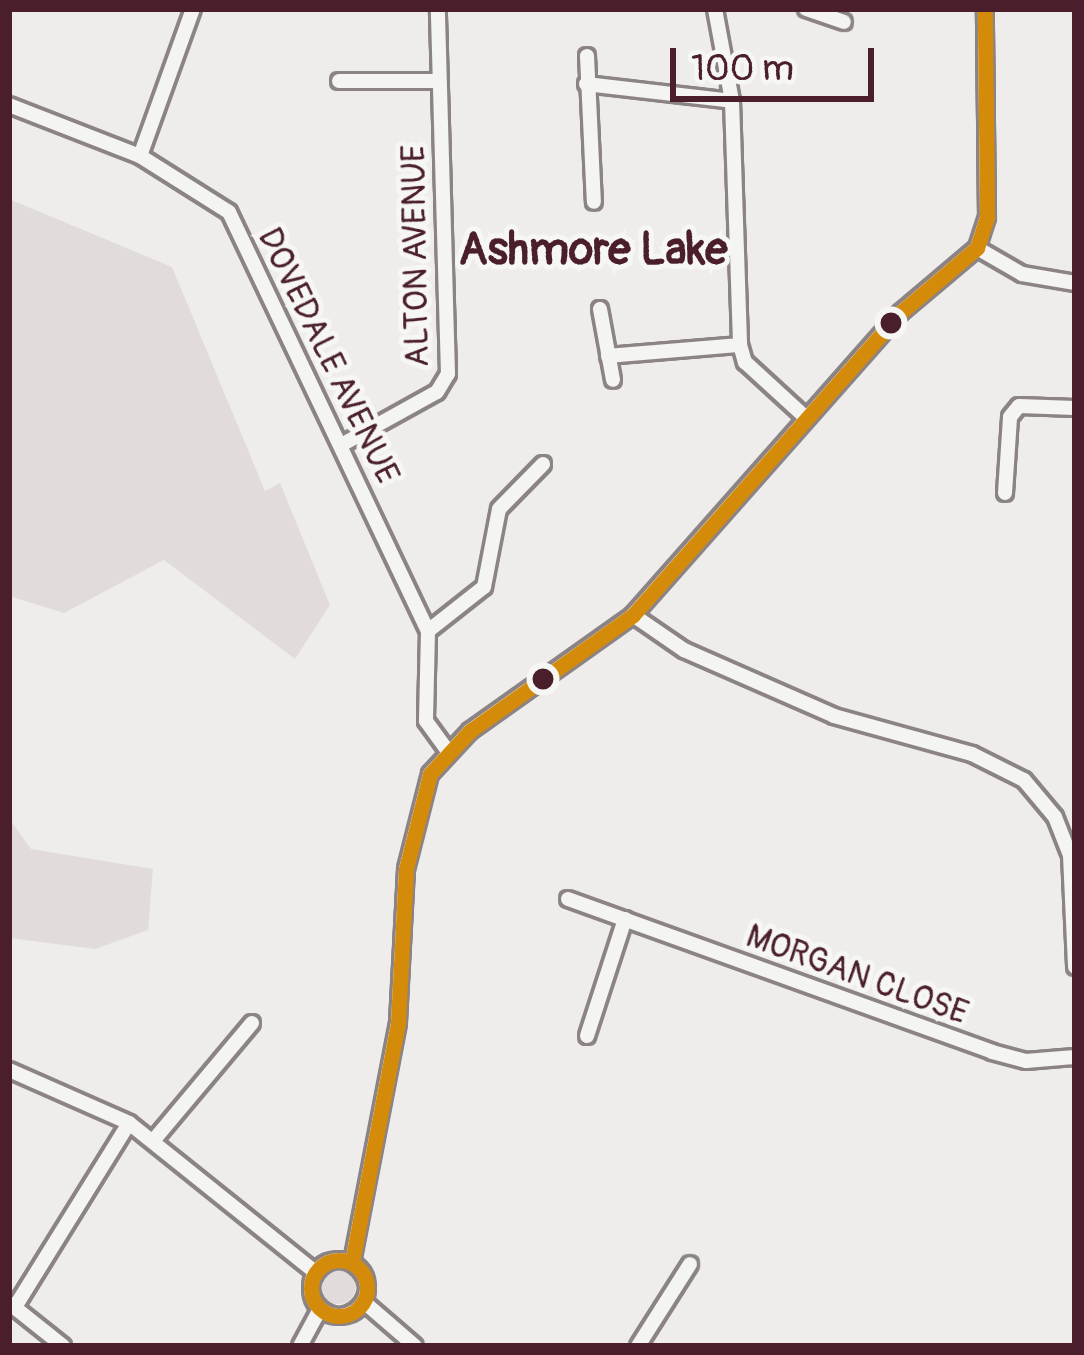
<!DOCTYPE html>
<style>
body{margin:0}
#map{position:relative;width:1084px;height:1355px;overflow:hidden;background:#eeedeb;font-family:Pangolin,sans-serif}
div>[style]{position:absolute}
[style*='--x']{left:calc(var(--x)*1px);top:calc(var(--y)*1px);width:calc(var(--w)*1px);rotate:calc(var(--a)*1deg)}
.green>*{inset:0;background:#e1dcdb}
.round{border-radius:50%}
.roads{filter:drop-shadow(3px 0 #8c8385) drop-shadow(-3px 0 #8c8385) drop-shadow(0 3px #8c8385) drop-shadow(0 -3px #8c8385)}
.minor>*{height:14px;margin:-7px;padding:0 7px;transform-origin:7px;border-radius:7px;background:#f4f4f2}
.minor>.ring{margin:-7px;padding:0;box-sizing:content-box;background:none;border:14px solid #f4f4f2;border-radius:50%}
.bus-1>*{height:15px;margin:-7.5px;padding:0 7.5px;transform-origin:7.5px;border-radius:7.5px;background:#d48b09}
.bus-1>.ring{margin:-7.5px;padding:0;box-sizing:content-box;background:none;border:15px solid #d48b09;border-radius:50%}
.dots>*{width:33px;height:33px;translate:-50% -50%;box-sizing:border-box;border:6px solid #f6f6f2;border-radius:50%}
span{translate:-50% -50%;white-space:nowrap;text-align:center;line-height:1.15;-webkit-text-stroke:10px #f6f6f2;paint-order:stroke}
.street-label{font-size:33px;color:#4a1f2b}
.district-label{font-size:45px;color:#4a1f2b;font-weight:700}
.frame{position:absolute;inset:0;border:12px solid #4a1f2b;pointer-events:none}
.scale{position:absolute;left:670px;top:48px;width:204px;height:54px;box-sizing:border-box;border:6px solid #4a1f2b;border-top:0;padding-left:15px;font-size:36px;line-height:42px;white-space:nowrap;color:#4a1f2b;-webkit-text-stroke:9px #f6f6f2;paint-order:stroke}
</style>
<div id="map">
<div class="green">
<div style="clip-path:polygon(9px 199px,172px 267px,265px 491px,280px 483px,330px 605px,295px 659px,164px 560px,64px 613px,9px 596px)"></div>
<div style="clip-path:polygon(9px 818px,31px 849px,153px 869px,148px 930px,95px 949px,9px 938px)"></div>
<div class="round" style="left:320px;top:1268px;width:36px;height:36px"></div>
</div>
<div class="roads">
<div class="minor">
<div style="--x:715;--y:9;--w:94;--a:79.5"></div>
<div style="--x:732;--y:101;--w:244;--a:88.1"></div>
<div style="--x:740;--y:345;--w:18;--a:74"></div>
<div style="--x:745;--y:362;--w:81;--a:42.5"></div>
<div style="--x:806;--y:9;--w:40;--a:18.9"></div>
<div style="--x:587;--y:56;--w:146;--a:87.3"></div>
<div style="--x:339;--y:81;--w:100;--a:0"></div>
<div style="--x:586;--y:84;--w:147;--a:6.6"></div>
<div style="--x:9;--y:105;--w:141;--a:21.3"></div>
<div style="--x:140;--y:156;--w:105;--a:32.2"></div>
<div style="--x:229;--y:212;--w:464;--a:64.6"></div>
<div style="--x:428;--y:631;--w:90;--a:91.3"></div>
<div style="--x:426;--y:721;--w:36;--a:54"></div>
<div style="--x:140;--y:156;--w:156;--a:-70.2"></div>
<div style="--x:977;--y:248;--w:52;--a:30"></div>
<div style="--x:1022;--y:274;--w:54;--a:9.6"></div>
<div style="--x:600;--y:309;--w:72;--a:79.6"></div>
<div style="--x:608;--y:356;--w:132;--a:-4.8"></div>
<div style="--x:343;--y:444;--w:107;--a:-29"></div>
<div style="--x:437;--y:392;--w:21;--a:-59"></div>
<div style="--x:448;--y:374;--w:365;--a:-91.6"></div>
<div style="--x:1005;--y:493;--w:76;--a:-86.2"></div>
<div style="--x:1010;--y:417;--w:14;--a:-51"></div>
<div style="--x:1019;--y:406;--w:56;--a:2"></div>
<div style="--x:633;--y:615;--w:62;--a:34.5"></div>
<div style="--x:684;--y:650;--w:164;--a:23.7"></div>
<div style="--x:834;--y:716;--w:143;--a:15.4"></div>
<div style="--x:972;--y:754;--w:58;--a:26.6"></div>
<div style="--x:1024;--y:780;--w:48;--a:50"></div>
<div style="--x:1055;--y:817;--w:41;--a:68.5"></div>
<div style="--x:1070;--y:855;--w:112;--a:87.4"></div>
<div style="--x:428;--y:631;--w:71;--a:-38.2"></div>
<div style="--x:484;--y:587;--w:79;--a:-79.1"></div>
<div style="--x:499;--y:509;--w:63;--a:-45.6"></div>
<div style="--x:568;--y:899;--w:451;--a:19.8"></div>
<div style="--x:992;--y:1052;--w:35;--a:15"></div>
<div style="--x:1026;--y:1061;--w:49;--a:-4.7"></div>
<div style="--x:587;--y:1036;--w:123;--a:-72"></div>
<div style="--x:9;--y:1070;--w:131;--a:23.8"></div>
<div style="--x:129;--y:1123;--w:238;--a:38.7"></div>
<div style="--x:153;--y:1141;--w:154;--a:-50"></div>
<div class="ring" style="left:311px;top:1260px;width:42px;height:42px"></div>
<div style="--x:352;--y:1262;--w:244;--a:-79.1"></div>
<div style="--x:398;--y:1022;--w:153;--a:-87"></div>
<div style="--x:406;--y:869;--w:98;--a:-75.8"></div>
<div style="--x:430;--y:774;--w:59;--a:-47.1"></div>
<div style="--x:470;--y:731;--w:200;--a:-35.4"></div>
<div style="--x:633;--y:615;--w:403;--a:-48.5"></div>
<div style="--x:900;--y:313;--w:101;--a:-40.2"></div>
<div style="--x:977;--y:248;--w:33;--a:-72"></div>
<div style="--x:987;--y:217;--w:208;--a:-90.6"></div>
<div style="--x:364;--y:1302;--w:67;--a:40.8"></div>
<div style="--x:9;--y:1303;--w:69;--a:38.5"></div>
<div style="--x:15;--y:1307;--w:216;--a:-58.2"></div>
<div style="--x:300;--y:1346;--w:42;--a:-61.6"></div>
<div style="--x:638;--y:1346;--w:97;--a:-57.6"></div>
</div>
</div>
<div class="bus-1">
<div class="ring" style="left:311px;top:1260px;width:41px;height:41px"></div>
<div style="--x:352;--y:1262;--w:244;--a:-79.1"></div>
<div style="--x:398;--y:1022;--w:153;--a:-87"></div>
<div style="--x:406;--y:869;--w:98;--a:-75.8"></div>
<div style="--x:430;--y:774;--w:59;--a:-47.1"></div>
<div style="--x:470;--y:731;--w:200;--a:-35.4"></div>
<div style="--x:633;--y:615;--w:403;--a:-48.5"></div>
<div style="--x:900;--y:313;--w:101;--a:-40.2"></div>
<div style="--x:977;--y:248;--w:33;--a:-72"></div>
<div style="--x:987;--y:217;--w:208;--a:-90.6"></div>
</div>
<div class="dots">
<div style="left:891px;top:323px;background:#4a1f2b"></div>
<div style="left:543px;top:679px;background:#4a1f2b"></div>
</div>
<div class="street-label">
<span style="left:416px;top:256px;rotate:-91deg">ALTON AVENUE</span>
<span style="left:328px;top:356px;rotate:64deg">DOVEDALE AVENUE</span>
<span style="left:857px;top:975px;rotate:20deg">MORGAN CLOSE</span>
</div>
<div class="district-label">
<span style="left:593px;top:251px">Ashmore Lake</span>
</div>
<div class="frame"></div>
<div class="scale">100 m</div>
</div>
